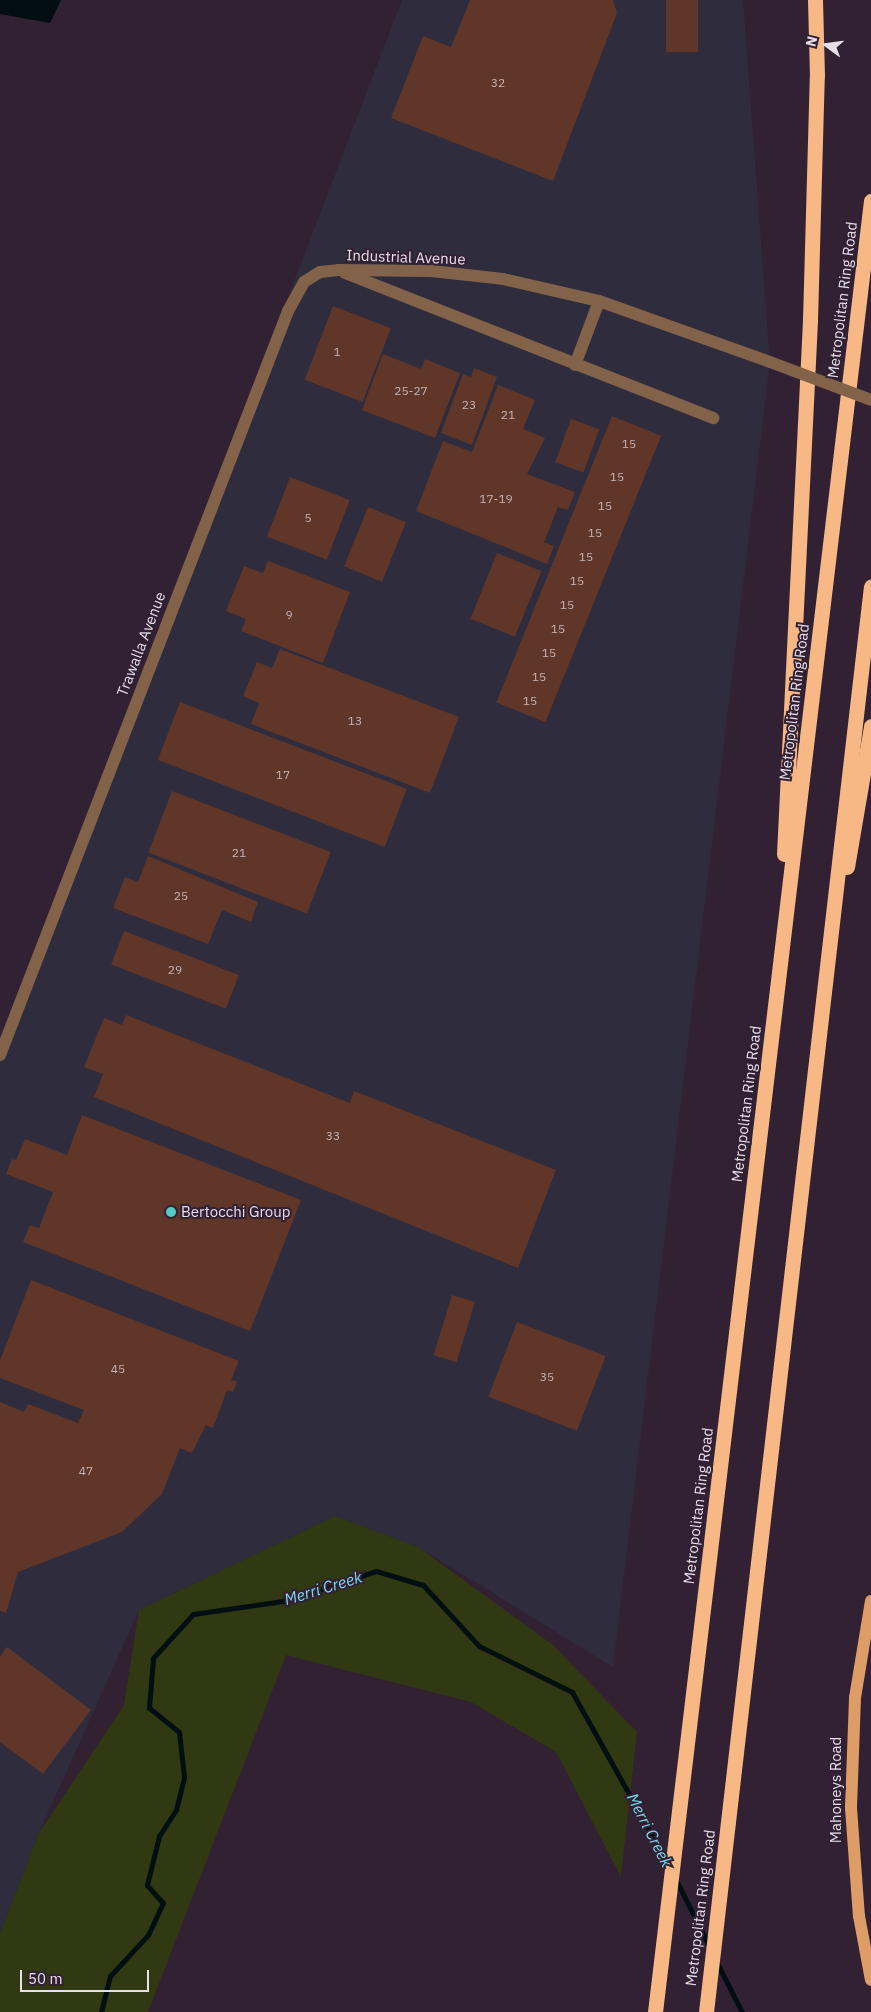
<!DOCTYPE html>
<style>
body{margin:0}
#map{position:relative;width:871px;height:2012px;overflow:hidden;background:#312133;font-family:"IBM Plex Sans",sans-serif}
div>[style]{position:absolute}
[style*='--x']{left:calc(var(--x)*1px);top:calc(var(--y)*1px);width:calc(var(--w)*1px);rotate:calc(var(--a)*1deg)}
.industrial>*{inset:0;background:#2f2c3d}
.green>*{inset:0;background:#303911}
.water>*{inset:0;background:#010f13}
.stream>*{height:5px;margin:-2.5px;padding:0 2.5px;transform-origin:2.5px;border-radius:2.5px;background:#010f13}
.building>*{inset:0;background:#5f3628;transform-origin:0 0}
.minor>*{height:12px;margin:-6px;padding:0 6px;transform-origin:6px;border-radius:6px;background:#826349}
.primary>*{height:12px;margin:-6px;padding:0 6px;transform-origin:6px;border-radius:6px;background:#de9c66}
.motorway>*{height:15px;margin:-7.5px;padding:0 7.5px;transform-origin:7.5px;border-radius:7.5px;background:#f7b885}
.minor-bridge>*{height:12px;margin:-6px;padding:0 6px;transform-origin:6px;border-radius:6px;background:#826349}
.dots>*{width:14px;height:14px;translate:-50% -50%;box-sizing:border-box;border:2px solid #312133;border-radius:50%}
span{translate:-50% -50%;white-space:nowrap;text-align:center;line-height:1.15;-webkit-text-stroke:4px #312133;paint-order:stroke}
.number-label{font-size:12px;color:#c6b4ba}
.number-label span{-webkit-text-stroke-width:0}
.street-label{font-size:15px;color:#e8deea}
.poi-label{font-size:15px;color:#e8deea}
.left{translate:0 -50%;text-align:left}
.water-label{font-size:16px;color:#7bd7ee;font-style:italic}
.north{position:absolute;left:801px;top:20px;width:50px;height:50px;-webkit-text-stroke:4px #312133;paint-order:stroke;rotate:284deg;font-size:14px;font-weight:700;line-height:20px;text-align:center;color:#e8deea}
.north::after{content:'';display:block;margin:auto;width:18px;height:22px;background:#e8deea;clip-path:polygon(50% 0,100% 100%,50% 72%,0 100%)}
.scale{position:absolute;left:20px;top:1970px;width:129px;height:22px;box-sizing:border-box;border:2px solid #e8deea;border-top:0;padding-left:6px;font-size:15px;line-height:18px;white-space:nowrap;color:#e8deea;-webkit-text-stroke:4px #312133;paint-order:stroke}
</style>
<div id="map">
<div class="industrial">
<div style="clip-path:polygon(402px 0,743px 0,770px 362px,613px 1667px,418px 1547px,335px 1516px,139px 1610px,39px 1833px,0 1933px,0 1048px)"></div>
</div>
<div class="green">
<div style="clip-path:polygon(335px 1516px,418px 1547px,553px 1645px,637px 1732px,621px 1877px,556px 1752px,471px 1702px,286px 1655px,148px 2012px,0 2012px,0 1933px,39px 1833px,124px 1705px,139px 1610px)"></div>
</div>
<div class="water">
<div style="clip-path:polygon(0 0,61px 0,50px 23px,0 14px)"></div>
</div>
<div class="stream">
<div style="--x:675;--y:1878;--w:76;--a:63.4"></div>
<div style="--x:716;--y:1961;--w:57;--a:63"></div>
<div style="--x:101;--y:2012;--w:37;--a:-76"></div>
<div style="--x:110;--y:1976;--w:56;--a:-47.2"></div>
<div style="--x:148;--y:1935;--w:35;--a:-65"></div>
<div style="--x:163;--y:1903;--w:24;--a:-132"></div>
<div style="--x:147;--y:1885;--w:50;--a:-76.2"></div>
<div style="--x:159;--y:1836;--w:31;--a:-57"></div>
<div style="--x:176;--y:1810;--w:34;--a:-76"></div>
<div style="--x:184;--y:1777;--w:45;--a:-96.3"></div>
<div style="--x:179;--y:1732;--w:38;--a:-141"></div>
<div style="--x:149;--y:1708;--w:50;--a:-85.4"></div>
<div style="--x:153;--y:1658;--w:59;--a:-47.7"></div>
<div style="--x:193;--y:1614;--w:98;--a:-8.2"></div>
<div style="--x:290;--y:1600;--w:91;--a:-18.6"></div>
<div style="--x:376;--y:1571;--w:49;--a:16.6"></div>
<div style="--x:423;--y:1585;--w:83;--a:47.4"></div>
<div style="--x:479;--y:1646;--w:104;--a:26.3"></div>
<div style="--x:572;--y:1692;--w:197;--a:60.8"></div>
</div>
<div class="building">
<div style="clip-path:polygon(470px 0,613px 0,617px 13px,553px 181px,391px 118px,423px 36px,451px 47px)"></div>
<div style="left:666px;top:0;width:32px;height:52px"></div>
<div style="left:333px;top:306px;width:62px;height:79px;rotate:21deg"></div>
<div style="clip-path:polygon(383px 354px,421px 369px,425px 359px,460px 373px,435px 438px,362px 410px)"></div>
<div style="clip-path:polygon(474px 368px,497px 377px,472px 445px,441px 433px,463px 374px,471px 377px)"></div>
<div style="clip-path:polygon(498px 385px,535px 400px,523px 429px,545px 438px,527px 474px,575px 492px,568px 510px,558px 507px,544px 542px,554px 546px,547px 564px,416px 511px,443px 441px,472px 452px)"></div>
<div style="left:612px;top:416px;width:53px;height:309px;rotate:22deg"></div>
<div style="left:571px;top:419px;width:30px;height:46px;rotate:20deg"></div>
<div style="left:290px;top:477px;width:64px;height:64px;rotate:21deg"></div>
<div style="left:368px;top:507px;width:41px;height:64px;rotate:22deg"></div>
<div style="left:497px;top:553px;width:48px;height:71px;rotate:22deg"></div>
<div style="clip-path:polygon(268px 561px,350px 592px,323px 663px,241px 631px,246px 619px,226px 611px,244px 566px,263px 573px)"></div>
<div style="clip-path:polygon(280px 649px,459px 717px,430px 793px,251px 724px,259px 703px,243px 696px,257px 662px,272px 668px)"></div>
<div style="left:180px;top:702px;width:243px;height:62px;rotate:21deg"></div>
<div style="left:172px;top:791px;width:170px;height:66px;rotate:21deg"></div>
<div style="clip-path:polygon(148px 856px,258px 902px,251px 922px,222px 910px,208px 944px,113px 908px,125px 877px,138px 882px)"></div>
<div style="left:124px;top:931px;width:123px;height:36px;rotate:21deg"></div>
<div style="clip-path:polygon(126px 1015px,350px 1103px,354px 1091px,556px 1170px,518px 1268px,94px 1097px,103px 1074px,84px 1067px,104px 1018px,122px 1025px)"></div>
<div style="clip-path:polygon(82px 1115px,301px 1200px,250px 1331px,23px 1242px,30px 1225px,39px 1228px,53px 1192px,6px 1174px,12px 1159px,16px 1160px,25px 1139px,67px 1155px)"></div>
<div style="clip-path:polygon(31px 1280px,239px 1361px,231px 1380px,237px 1382px,233px 1392px,227px 1390px,213px 1428px,206px 1425px,192px 1453px,180px 1448px,162px 1494px,122px 1532px,18px 1572px,6px 1613px,0 1611px,0 1402px,24px 1412px,28px 1404px,78px 1423px,84px 1410px,0 1378px,0 1360px)"></div>
<div style="left:452px;top:1295px;width:24px;height:63px;rotate:17deg"></div>
<div style="left:517px;top:1322px;width:95px;height:80px;rotate:21deg"></div>
<div style="clip-path:polygon(7px 1647px,91px 1710px,43px 1774px,0 1742px,0 1657px)"></div>
</div>
<div class="minor">
<div style="--x:345;--y:273;--w:396;--a:21.5"></div>
<div style="--x:575;--y:365;--w:68;--a:-69.4"></div>
<div style="--x:0;--y:1055;--w:798;--a:-68.84"></div>
<div style="--x:288;--y:311;--w:33;--a:-61"></div>
<div style="--x:304;--y:282;--w:19;--a:-32"></div>
<div style="--x:320;--y:272;--w:18;--a:-6"></div>
<div style="--x:338;--y:270;--w:93;--a:0.6"></div>
<div style="--x:431;--y:271;--w:72;--a:6.3"></div>
<div style="--x:503;--y:279;--w:98;--a:12.9"></div>
<div style="--x:599;--y:301;--w:182;--a:19.6"></div>
</div>
<div class="primary">
<div style="--x:871;--y:1601;--w:98;--a:99.4"></div>
<div style="--x:855;--y:1698;--w:110;--a:92.1"></div>
<div style="--x:851;--y:1808;--w:108;--a:85.8"></div>
<div style="--x:859;--y:1916;--w:65;--a:79.4"></div>
</div>
<div class="motorway">
<div style="--x:784;--y:854;--w:535;--a:-87.21"></div>
<div style="--x:810;--y:320;--w:244;--a:-88.4"></div>
<div style="--x:817;--y:76;--w:76;--a:-91.5"></div>
<div style="--x:847;--y:867;--w:143;--a:-80.3"></div>
<div style="--x:655;--y:2012;--w:1824;--a:-83.2"></div>
<div style="--x:706;--y:2012;--w:1435;--a:-83.4"></div>
</div>
<div class="minor-bridge">
<div style="--x:770;--y:362;--w:108;--a:20.6"></div>
</div>
<div class="dots">
<div style="left:171px;top:1212px;background:#54cdc7"></div>
</div>
<div class="number-label">
<span style="left:498px;top:83px">32</span>
<span style="left:337px;top:352px">1</span>
<span style="left:411px;top:391px">25-27</span>
<span style="left:469px;top:405px">23</span>
<span style="left:508px;top:415px">21</span>
<span style="left:629px;top:444px">15</span>
<span style="left:617px;top:477px">15</span>
<span style="left:496px;top:499px">17-19</span>
<span style="left:605px;top:506px">15</span>
<span style="left:308px;top:518px">5</span>
<span style="left:595px;top:533px">15</span>
<span style="left:586px;top:557px">15</span>
<span style="left:577px;top:581px">15</span>
<span style="left:567px;top:605px">15</span>
<span style="left:289px;top:615px">9</span>
<span style="left:558px;top:629px">15</span>
<span style="left:549px;top:653px">15</span>
<span style="left:539px;top:677px">15</span>
<span style="left:530px;top:701px">15</span>
<span style="left:355px;top:721px">13</span>
<span style="left:283px;top:775px">17</span>
<span style="left:239px;top:853px">21</span>
<span style="left:181px;top:896px">25</span>
<span style="left:175px;top:970px">29</span>
<span style="left:333px;top:1136px">33</span>
<span style="left:118px;top:1369px">45</span>
<span style="left:547px;top:1377px">35</span>
<span style="left:86px;top:1471px">47</span>
</div>
<div class="street-label">
<span style="left:406px;top:257px;rotate:2deg">Industrial Avenue</span>
<span style="left:842px;top:300px;rotate:-83deg">Metropolitan Ring Road</span>
<span style="left:141px;top:644px;rotate:-69deg">Trawalla Avenue</span>
<span style="left:794px;top:702px;rotate:-83deg">Metropolitan Ring Road</span>
<span style="left:746px;top:1104px;rotate:-83deg">Metropolitan Ring Road</span>
<span style="left:698px;top:1506px;rotate:-83deg">Metropolitan Ring Road</span>
<span style="left:836px;top:1790px;rotate:-90deg">Mahoneys Road</span>
<span style="left:700px;top:1908px;rotate:-83deg">Metropolitan Ring Road</span>
</div>
<div class="poi-label">
<span class="left" style="left:181px;top:1212px">Bertocchi Group</span>
</div>
<div class="water-label">
<span style="left:323px;top:1588px;rotate:-17deg">Merri Creek</span>
<span style="left:650px;top:1830px;rotate:63deg">Merri Creek</span>
</div>
<div class="north">N</div>
<div class="scale">50 m</div>
</div>
